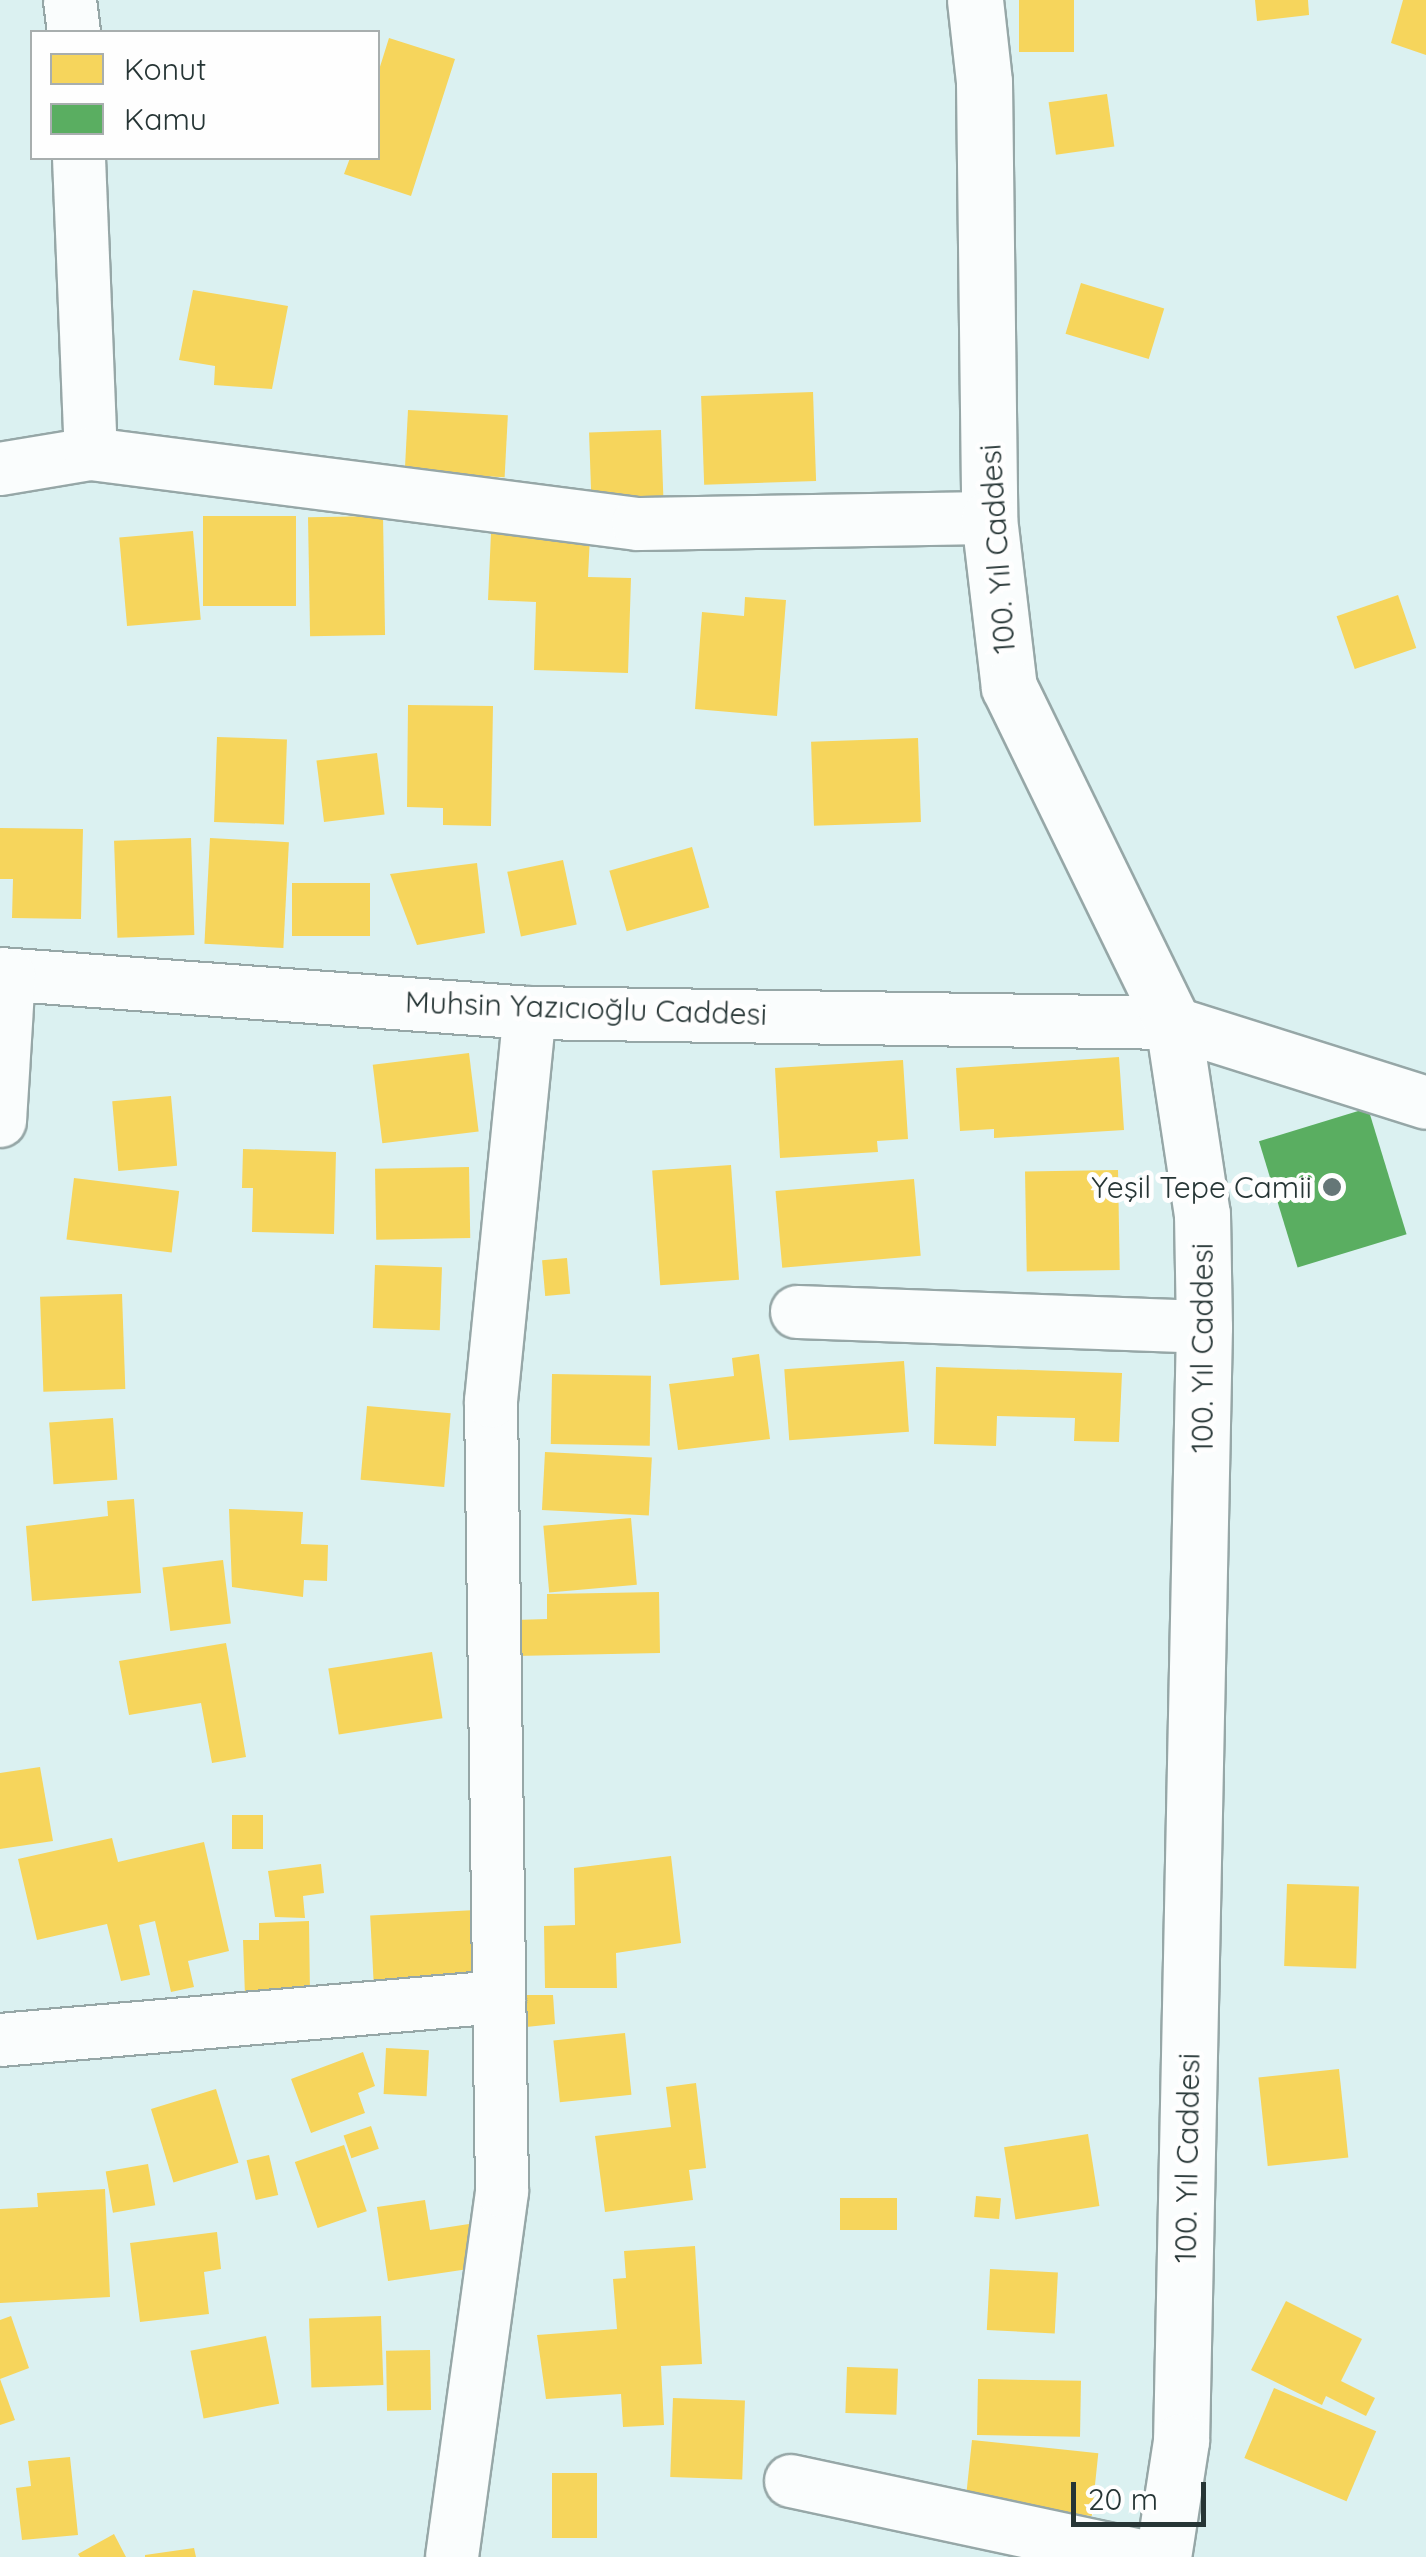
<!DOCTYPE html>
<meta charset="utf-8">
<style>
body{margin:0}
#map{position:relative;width:1426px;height:2557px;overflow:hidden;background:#dbf1f1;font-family:Quicksand,sans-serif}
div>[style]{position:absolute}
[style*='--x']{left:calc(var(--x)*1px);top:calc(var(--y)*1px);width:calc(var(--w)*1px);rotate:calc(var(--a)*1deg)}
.homes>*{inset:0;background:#f6d55c;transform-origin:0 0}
.public>*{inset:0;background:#5aae61;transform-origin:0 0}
.roads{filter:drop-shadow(2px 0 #96a7a7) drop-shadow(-2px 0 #96a7a7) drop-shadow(0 2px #96a7a7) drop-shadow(0 -2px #96a7a7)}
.street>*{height:52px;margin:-26px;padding:0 26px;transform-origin:26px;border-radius:26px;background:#fafdfd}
.secondary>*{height:55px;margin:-27.5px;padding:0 27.5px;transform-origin:27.5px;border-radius:27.5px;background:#fafdfd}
.dots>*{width:28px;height:28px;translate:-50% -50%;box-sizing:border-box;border:5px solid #fefefe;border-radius:50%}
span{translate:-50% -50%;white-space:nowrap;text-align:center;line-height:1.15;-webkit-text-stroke:10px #fefefe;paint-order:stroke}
.street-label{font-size:30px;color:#263535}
.poi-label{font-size:30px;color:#263535}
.right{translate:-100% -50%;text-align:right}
.legend{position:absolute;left:30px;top:30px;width:350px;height:130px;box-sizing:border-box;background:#fefefe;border:2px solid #a8aeae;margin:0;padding:12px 18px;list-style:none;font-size:30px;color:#263535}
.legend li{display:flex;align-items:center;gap:20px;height:50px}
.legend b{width:50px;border:2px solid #a8aeae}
.scale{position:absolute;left:1071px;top:2482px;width:135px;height:45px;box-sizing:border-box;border:5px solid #263535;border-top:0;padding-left:12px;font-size:30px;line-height:35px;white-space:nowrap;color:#263535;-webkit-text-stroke:8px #fefefe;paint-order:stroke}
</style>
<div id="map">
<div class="homes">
<div style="left:1019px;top:0;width:55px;height:52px"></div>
<div style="clip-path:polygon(1255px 0,1308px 0,1309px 15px,1257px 21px)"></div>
<div style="clip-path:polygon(1403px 0,1426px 0,1426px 55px,1391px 43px)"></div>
<div style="clip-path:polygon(389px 38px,455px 59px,411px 196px,344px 174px,350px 158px,378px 158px,378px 73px)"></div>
<div style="left:1107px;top:94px;width:53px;height:59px;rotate:82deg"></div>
<div style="left:1081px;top:283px;width:87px;height:53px;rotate:17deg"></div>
<div style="clip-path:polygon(193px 290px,288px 306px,272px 389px,214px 385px,215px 366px,179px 360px)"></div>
<div style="left:813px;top:392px;width:89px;height:112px;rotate:88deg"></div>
<div style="left:408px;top:410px;width:100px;height:62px;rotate:3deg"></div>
<div style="left:661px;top:430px;width:79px;height:72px;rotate:88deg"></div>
<div style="left:296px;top:516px;width:90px;height:93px;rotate:90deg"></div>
<div style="left:383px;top:516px;width:119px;height:75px;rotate:89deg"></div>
<div style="left:193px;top:531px;width:89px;height:74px;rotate:85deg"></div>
<div style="clip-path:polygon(491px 533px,590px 536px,588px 577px,631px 578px,628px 673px,534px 670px,536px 602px,488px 600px)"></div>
<div style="left:1398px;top:595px;width:56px;height:65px;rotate:71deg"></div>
<div style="clip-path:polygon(745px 597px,786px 600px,777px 716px,695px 709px,702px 612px,744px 616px)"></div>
<div style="clip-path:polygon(408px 705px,493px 706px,491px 826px,443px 825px,443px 808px,407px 807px)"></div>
<div style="left:217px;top:737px;width:70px;height:85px;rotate:2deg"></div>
<div style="left:918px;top:738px;width:84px;height:107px;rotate:88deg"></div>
<div style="left:377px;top:753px;width:62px;height:61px;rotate:83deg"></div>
<div style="clip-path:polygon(0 828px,83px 829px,81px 919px,12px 918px,13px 879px,0 879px)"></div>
<div style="left:191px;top:838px;width:97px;height:77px;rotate:88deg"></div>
<div style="left:210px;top:838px;width:79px;height:106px;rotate:3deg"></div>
<div style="left:692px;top:847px;width:63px;height:86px;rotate:74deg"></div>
<div style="left:563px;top:860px;width:66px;height:57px;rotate:78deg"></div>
<div style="clip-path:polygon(477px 863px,485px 933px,417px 945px,390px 874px)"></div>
<div style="left:370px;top:883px;width:53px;height:78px;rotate:90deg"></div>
<div style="left:469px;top:1053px;width:79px;height:97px;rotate:83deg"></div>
<div style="clip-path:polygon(1119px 1057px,1124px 1130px,994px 1138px,994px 1129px,960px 1131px,956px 1068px)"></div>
<div style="clip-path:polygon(903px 1060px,908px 1139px,877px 1141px,878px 1152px,780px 1158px,775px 1068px)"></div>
<div style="left:171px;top:1096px;width:70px;height:59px;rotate:85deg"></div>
<div style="clip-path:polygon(243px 1149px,336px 1152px,334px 1234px,252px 1232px,253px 1188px,242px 1188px)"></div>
<div style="left:731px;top:1165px;width:115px;height:79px;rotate:86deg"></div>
<div style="left:469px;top:1167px;width:71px;height:94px;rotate:89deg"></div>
<div style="left:1118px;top:1170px;width:100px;height:93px;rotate:89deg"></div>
<div style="left:74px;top:1178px;width:106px;height:62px;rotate:7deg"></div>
<div style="left:914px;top:1179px;width:77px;height:139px;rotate:85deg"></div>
<div style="left:567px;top:1258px;width:36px;height:25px;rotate:85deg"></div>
<div style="left:375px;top:1265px;width:67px;height:63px;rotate:2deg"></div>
<div style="left:122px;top:1294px;width:95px;height:82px;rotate:88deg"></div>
<div style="clip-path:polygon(759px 1354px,770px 1439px,678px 1450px,669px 1384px,734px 1376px,732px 1358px)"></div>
<div style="left:904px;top:1361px;width:71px;height:120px;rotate:86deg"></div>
<div style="clip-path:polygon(936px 1367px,1122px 1373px,1119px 1442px,1074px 1441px,1075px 1418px,997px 1416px,996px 1446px,934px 1444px)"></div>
<div style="left:552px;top:1374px;width:99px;height:70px;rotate:1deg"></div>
<div style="left:367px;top:1406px;width:84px;height:74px;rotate:5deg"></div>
<div style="left:113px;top:1418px;width:62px;height:64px;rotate:86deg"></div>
<div style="left:545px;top:1452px;width:107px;height:58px;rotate:3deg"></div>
<div style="clip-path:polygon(134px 1499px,141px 1593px,32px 1601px,26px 1526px,108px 1516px,107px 1501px)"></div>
<div style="clip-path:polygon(229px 1509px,303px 1512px,301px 1544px,328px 1545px,327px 1581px,304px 1580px,303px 1597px,232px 1587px)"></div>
<div style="left:631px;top:1518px;width:67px;height:88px;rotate:85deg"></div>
<div style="left:223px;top:1560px;width:64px;height:61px;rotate:83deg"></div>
<div style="clip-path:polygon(659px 1592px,660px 1653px,515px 1656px,515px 1620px,547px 1619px,547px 1594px)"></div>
<div style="clip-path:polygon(226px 1643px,246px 1757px,212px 1763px,201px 1703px,129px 1715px,119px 1661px)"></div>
<div style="left:432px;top:1652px;width:67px;height:105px;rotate:81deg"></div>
<div style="clip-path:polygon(40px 1767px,53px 1841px,0 1849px,0 1773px)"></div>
<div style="left:263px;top:1815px;width:34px;height:31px;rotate:90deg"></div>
<div style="clip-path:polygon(112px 1838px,118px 1862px,204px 1842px,229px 1951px,188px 1961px,194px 1987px,171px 1992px,155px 1921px,139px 1925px,150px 1975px,121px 1981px,107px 1924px,37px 1940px,18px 1859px)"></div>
<div style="clip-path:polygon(671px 1856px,681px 1943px,616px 1953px,617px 1988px,545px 1988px,544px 1926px,575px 1925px,574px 1868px)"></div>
<div style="clip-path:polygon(321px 1864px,324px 1893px,303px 1896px,305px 1918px,275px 1917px,268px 1871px)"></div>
<div style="left:1287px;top:1884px;width:72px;height:82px;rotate:2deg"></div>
<div style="left:476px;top:1910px;width:72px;height:106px;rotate:87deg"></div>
<div style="clip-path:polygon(309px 1921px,310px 1994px,245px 1996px,243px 1940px,259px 1940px,259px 1923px)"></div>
<div style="clip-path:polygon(526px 1995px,553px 1995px,555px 2024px,526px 2027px)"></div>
<div style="left:625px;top:2033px;width:62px;height:72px;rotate:84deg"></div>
<div style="left:386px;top:2048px;width:43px;height:46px;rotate:3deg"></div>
<div style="clip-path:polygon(363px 2052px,375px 2086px,358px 2093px,365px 2113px,311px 2133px,291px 2079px)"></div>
<div style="left:1339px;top:2069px;width:89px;height:81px;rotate:84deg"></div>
<div style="clip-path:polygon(696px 2083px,706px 2168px,689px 2170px,693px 2200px,605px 2212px,595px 2136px,671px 2127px,666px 2087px)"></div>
<div style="left:216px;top:2089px;width:77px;height:68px;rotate:73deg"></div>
<div style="left:371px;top:2126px;width:24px;height:29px;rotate:71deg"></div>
<div style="left:1088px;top:2134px;width:73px;height:85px;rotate:81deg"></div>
<div style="left:344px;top:2145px;width:70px;height:52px;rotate:71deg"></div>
<div style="left:269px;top:2155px;width:41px;height:23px;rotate:77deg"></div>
<div style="left:148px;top:2164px;width:42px;height:43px;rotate:80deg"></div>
<div style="clip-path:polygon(105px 2189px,110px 2297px,0 2303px,0 2209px,38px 2207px,37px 2193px)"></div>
<div style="left:976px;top:2196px;width:25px;height:21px;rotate:5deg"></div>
<div style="left:897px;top:2198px;width:32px;height:57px;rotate:90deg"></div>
<div style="clip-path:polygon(425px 2200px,430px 2230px,469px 2224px,475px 2268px,388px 2281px,377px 2207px)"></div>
<div style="clip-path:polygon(217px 2232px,221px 2269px,204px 2272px,209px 2314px,140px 2322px,130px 2243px)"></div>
<div style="clip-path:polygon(695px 2246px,702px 2364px,661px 2366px,664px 2425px,623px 2427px,621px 2394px,546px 2399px,537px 2335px,617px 2329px,613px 2279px,626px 2278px,624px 2251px)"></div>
<div style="left:990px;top:2269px;width:68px;height:61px;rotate:3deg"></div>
<div style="clip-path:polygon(1286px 2301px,1362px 2339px,1341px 2381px,1375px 2398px,1366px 2416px,1326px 2396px,1322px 2405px,1251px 2370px)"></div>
<div style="clip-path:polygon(11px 2316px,29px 2368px,0 2379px,0 2320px)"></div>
<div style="left:381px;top:2316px;width:69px;height:72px;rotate:88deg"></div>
<div style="left:266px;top:2336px;width:69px;height:77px;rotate:79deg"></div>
<div style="left:430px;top:2350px;width:60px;height:44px;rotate:89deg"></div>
<div style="left:847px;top:2367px;width:51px;height:46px;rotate:2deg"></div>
<div style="clip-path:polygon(0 2379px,15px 2420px,0 2425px)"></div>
<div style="left:978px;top:2379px;width:103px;height:56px;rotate:1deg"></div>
<div style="left:1274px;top:2388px;width:111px;height:76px;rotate:23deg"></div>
<div style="left:673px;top:2398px;width:72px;height:79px;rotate:2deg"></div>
<div style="left:972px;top:2440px;width:127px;height:63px;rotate:6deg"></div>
<div style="clip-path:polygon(70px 2457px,78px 2535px,22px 2540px,16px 2488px,31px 2486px,28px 2461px)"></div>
<div style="left:597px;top:2473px;width:65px;height:45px;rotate:90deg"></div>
<div style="clip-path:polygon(114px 2534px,126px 2557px,80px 2557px,78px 2554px)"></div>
<div style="clip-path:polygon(194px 2548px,196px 2557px,145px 2557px,145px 2555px)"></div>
</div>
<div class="public">
<div style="left:1368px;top:1108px;width:132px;height:114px;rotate:73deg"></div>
</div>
<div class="roads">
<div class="street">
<div style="--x:70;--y:0;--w:32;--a:83"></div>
<div style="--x:79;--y:158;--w:296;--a:87.7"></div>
<div style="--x:0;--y:469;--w:92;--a:-9.4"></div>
<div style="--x:91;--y:454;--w:551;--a:7.29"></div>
<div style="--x:638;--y:524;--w:351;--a:-1"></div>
<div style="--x:0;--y:974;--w:531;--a:4.21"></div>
<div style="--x:530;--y:1013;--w:643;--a:0.89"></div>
<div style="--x:1173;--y:1023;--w:265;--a:17.5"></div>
<div style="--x:0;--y:1121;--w:146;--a:-86.5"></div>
<div style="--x:797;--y:1312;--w:407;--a:2.1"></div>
<div style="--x:0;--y:2040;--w:501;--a:-4.93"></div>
<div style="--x:791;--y:2481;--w:362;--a:12.1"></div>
<div style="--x:452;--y:2557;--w:369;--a:-82.2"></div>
<div style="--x:502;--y:2191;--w:790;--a:-90.8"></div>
<div style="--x:491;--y:1401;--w:390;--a:-84.3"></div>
</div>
<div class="secondary">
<div style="--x:975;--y:0;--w:82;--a:83.7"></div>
<div style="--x:984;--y:82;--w:436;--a:89.3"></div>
<div style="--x:989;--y:518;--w:170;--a:83.3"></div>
<div style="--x:1009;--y:687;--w:374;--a:64"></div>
<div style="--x:1173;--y:1023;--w:193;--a:81.4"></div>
<div style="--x:1202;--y:1214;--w:113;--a:89"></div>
<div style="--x:1204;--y:1327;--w:1114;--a:91.18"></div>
<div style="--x:1181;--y:2441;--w:117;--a:98.8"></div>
</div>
</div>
<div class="dots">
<div style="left:1332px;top:1187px;background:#657777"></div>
</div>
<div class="street-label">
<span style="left:997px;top:549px;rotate:-94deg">100. Yıl Caddesi</span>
<span style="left:586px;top:1008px;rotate:2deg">Muhsin Yazıcıoğlu Caddesi</span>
<span style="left:1202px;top:1348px;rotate:-90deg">100. Yıl Caddesi</span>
<span style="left:1187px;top:2158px;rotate:-89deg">100. Yıl Caddesi</span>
</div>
<div class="poi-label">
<span class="right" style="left:1312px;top:1187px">Yeşil Tepe Camii</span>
</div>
<ul class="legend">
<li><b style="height:28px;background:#f6d55c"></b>Konut</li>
<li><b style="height:28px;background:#5aae61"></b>Kamu</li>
</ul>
<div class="scale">20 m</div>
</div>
